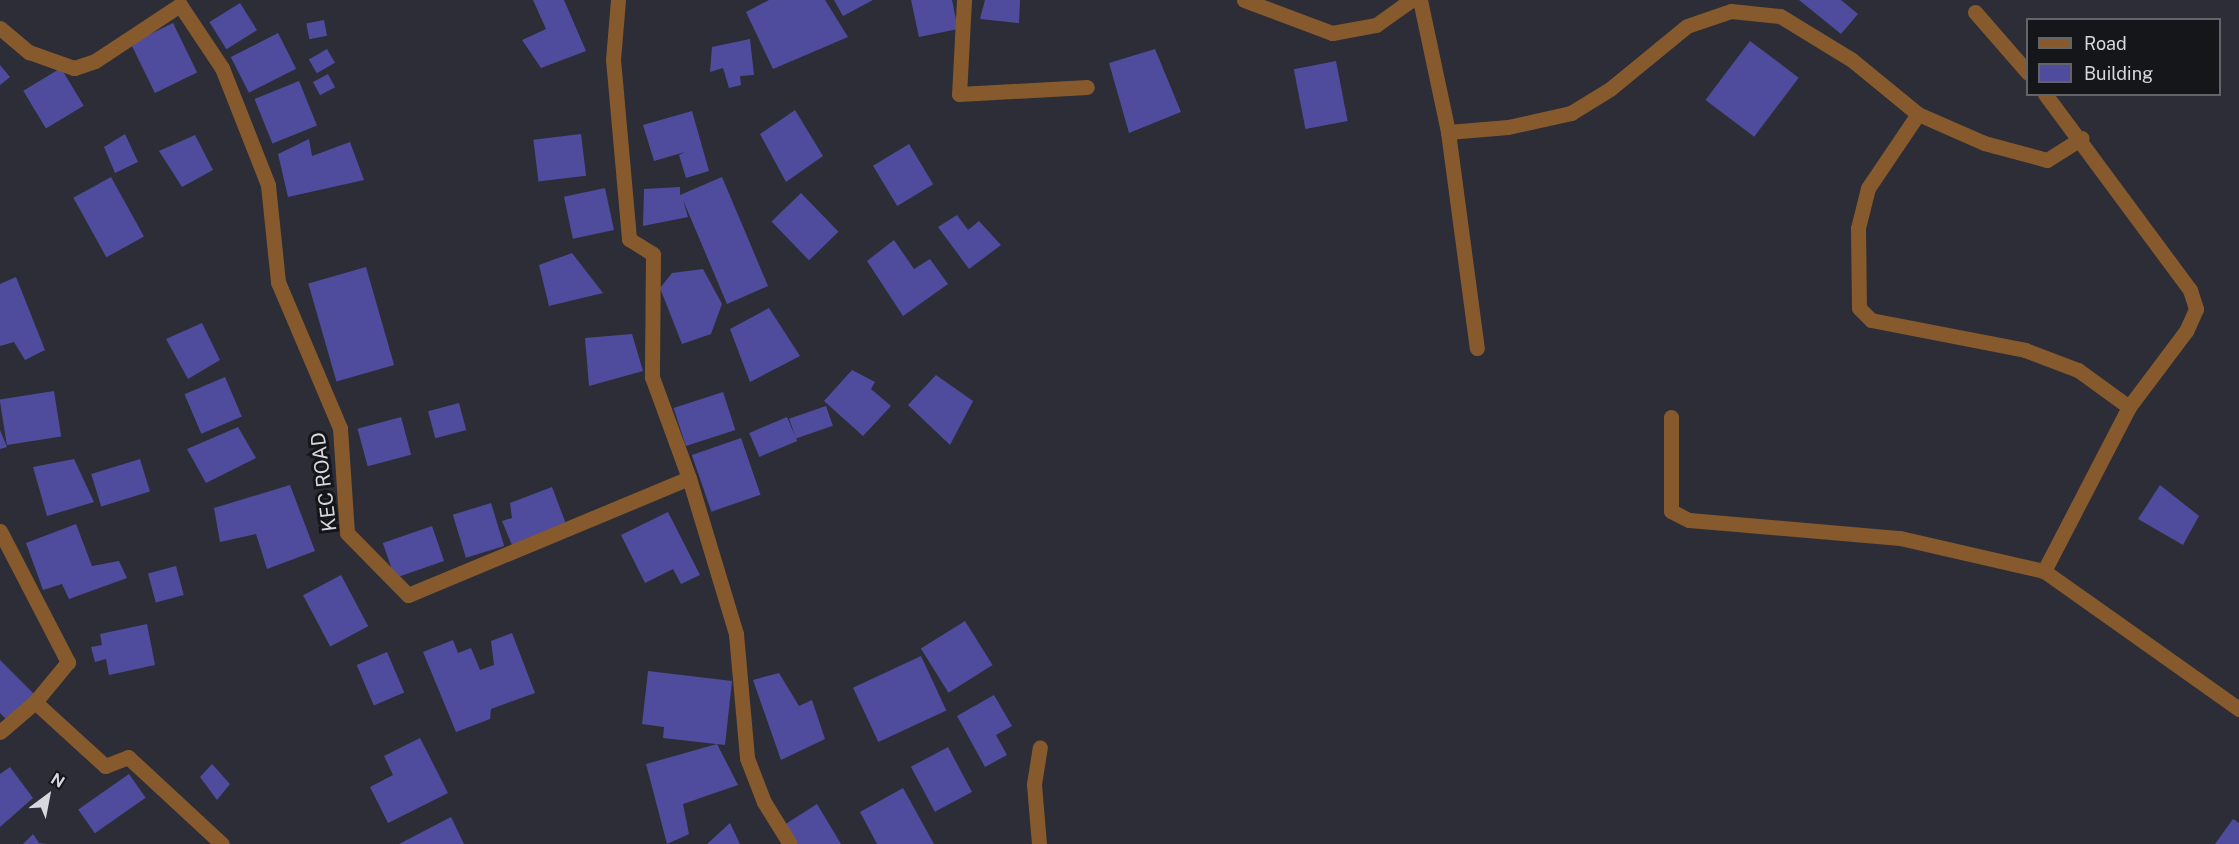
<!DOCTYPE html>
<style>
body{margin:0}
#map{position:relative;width:2239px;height:844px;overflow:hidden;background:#2c2d36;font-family:"Public Sans",sans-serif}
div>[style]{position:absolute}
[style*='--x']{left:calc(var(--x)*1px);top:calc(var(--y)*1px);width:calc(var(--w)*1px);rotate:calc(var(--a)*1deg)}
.building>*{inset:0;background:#4f4c9d;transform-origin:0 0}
.minor>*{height:15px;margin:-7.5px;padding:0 7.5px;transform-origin:7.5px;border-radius:7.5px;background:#865a2c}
span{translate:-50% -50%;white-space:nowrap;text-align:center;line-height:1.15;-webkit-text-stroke:6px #15161a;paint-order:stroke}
.street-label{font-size:20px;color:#d7d8de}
.legend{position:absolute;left:2026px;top:18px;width:195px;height:78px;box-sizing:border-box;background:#15161a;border:2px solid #636468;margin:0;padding:8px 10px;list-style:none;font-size:18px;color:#d7d8de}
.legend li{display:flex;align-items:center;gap:12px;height:30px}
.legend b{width:30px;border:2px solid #636468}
.north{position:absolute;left:18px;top:766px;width:60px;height:60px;-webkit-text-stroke:4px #15161a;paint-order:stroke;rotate:32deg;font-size:16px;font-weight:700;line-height:24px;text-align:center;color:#d7d8de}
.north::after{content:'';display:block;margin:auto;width:21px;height:27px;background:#d7d8de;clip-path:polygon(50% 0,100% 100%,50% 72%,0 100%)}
</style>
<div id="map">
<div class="building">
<div style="clip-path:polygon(533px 0,564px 0,586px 51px,541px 68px,522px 40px,546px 29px)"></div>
<div style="clip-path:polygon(769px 0,825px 0,848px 37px,773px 69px,746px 12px)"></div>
<div style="clip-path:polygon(834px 0,873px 0,843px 16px)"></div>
<div style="clip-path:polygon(911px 0,952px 0,958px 29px,919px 37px)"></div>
<div style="clip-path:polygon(985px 0,1020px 0,1019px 23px,980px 19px)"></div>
<div style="clip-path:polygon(1799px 0,1841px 0,1858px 14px,1841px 34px)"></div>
<div style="left:240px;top:3px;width:32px;height:36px;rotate:58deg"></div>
<div style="left:324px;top:20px;width:16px;height:18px;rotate:79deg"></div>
<div style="left:173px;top:23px;width:55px;height:47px;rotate:64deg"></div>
<div style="left:278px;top:33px;width:40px;height:53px;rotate:63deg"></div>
<div style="clip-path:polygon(750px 39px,754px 75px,740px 76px,741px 85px,729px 88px,723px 68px,710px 72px,712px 47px)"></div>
<div style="left:1750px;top:41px;width:61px;height:74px;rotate:37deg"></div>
<div style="left:327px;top:49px;width:16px;height:21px;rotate:60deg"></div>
<div style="clip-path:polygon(1155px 49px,1181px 112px,1129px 133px,1109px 63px)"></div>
<div style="left:1336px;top:61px;width:61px;height:43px;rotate:79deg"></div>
<div style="clip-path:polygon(0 65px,10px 77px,0 85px)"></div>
<div style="left:61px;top:68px;width:44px;height:44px;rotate:59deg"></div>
<div style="left:328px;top:74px;width:15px;height:17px;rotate:62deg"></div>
<div style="left:299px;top:81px;width:48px;height:48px;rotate:68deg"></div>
<div style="clip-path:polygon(795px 110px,823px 156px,786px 182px,760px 134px)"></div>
<div style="clip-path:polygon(692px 111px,709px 171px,686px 178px,679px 155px,685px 152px,654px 161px,643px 125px)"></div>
<div style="clip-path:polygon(125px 134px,138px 162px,115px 173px,104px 147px)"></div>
<div style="left:581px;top:134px;width:42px;height:48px;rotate:83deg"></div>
<div style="clip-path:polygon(195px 135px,213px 170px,182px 187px,159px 151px)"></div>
<div style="clip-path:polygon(309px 139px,312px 156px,350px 142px,364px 180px,288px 197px,278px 154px)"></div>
<div style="left:909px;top:144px;width:47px;height:42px;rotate:59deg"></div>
<div style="left:111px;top:177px;width:68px;height:43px;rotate:61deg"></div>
<div style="clip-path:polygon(722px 177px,768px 286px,727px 304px,683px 200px,688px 217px,643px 226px,644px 189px,680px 187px,680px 195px)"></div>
<div style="left:605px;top:188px;width:43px;height:42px;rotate:78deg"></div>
<div style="left:801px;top:193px;width:54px;height:41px;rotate:46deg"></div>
<div style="clip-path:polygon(957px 215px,968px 230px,979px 221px,1001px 245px,969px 269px,938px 227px)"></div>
<div style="clip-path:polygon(894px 240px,914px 269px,930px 259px,948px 284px,903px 316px,867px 261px)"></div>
<div style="clip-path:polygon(572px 253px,603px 293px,549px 306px,539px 265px)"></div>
<div style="left:366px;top:267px;width:102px;height:60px;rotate:74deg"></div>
<div style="clip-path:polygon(703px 269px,722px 304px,711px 334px,682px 344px,660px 288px,672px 273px)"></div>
<div style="clip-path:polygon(16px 277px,45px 350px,25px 360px,14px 342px,0 346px,0 284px)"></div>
<div style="clip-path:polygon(769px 308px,800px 356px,750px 382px,730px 329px)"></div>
<div style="clip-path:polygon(202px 323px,220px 360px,188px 379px,166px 339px)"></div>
<div style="clip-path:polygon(632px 334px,643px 371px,589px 386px,585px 338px)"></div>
<div style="clip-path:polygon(852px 370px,875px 382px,871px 389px,891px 406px,863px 436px,824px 401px)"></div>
<div style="clip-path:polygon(936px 375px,973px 401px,950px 445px,908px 405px)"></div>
<div style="left:225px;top:377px;width:43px;height:44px;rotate:67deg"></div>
<div style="left:54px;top:391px;width:46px;height:55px;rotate:81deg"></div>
<div style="left:723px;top:392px;width:40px;height:52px;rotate:72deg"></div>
<div style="left:459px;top:403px;width:28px;height:32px;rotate:75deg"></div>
<div style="left:826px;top:406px;width:21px;height:39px;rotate:71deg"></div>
<div style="left:401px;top:417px;width:39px;height:45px;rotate:75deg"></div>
<div style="left:787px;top:417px;width:26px;height:41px;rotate:67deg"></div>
<div style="clip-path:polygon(238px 427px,256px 458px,206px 483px,187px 449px)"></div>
<div style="clip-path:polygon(0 430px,7px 447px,0 449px)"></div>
<div style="left:741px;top:438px;width:60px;height:52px;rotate:71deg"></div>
<div style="clip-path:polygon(74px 459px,94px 502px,47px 516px,33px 467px)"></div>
<div style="left:140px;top:459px;width:34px;height:51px;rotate:73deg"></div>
<div style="clip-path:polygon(290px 485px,315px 551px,267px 569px,256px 534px,220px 542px,214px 508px)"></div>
<div style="clip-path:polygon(2160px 485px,2199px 516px,2183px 545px,2138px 519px)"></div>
<div style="clip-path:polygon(552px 487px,566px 524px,512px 545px,502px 521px,512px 518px,510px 503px)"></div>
<div style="left:491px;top:503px;width:45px;height:40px;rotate:73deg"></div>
<div style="clip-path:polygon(668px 512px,700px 575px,681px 584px,673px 569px,645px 583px,621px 535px)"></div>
<div style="clip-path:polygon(76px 524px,92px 566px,119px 561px,127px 578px,69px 599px,62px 584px,43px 590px,26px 543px)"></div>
<div style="left:432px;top:526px;width:37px;height:52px;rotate:71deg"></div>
<div style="left:176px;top:566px;width:30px;height:29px;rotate:75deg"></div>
<div style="left:341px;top:575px;width:58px;height:43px;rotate:62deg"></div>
<div style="left:965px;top:621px;width:52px;height:52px;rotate:58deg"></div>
<div style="clip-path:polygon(147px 624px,155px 665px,109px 675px,106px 659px,95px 662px,91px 647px,102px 645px,100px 634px)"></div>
<div style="clip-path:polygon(512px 633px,535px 693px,491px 709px,490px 719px,456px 732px,423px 652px,453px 640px,458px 653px,471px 648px,480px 670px,494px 665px,491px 641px)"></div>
<div style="left:387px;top:652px;width:44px;height:33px;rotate:67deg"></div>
<div style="left:921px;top:656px;width:60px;height:75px;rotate:65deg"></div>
<div style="clip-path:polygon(0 660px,34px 694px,8px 721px,0 713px)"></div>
<div style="clip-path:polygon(648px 671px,732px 681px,725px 745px,663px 738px,664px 727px,642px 724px)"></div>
<div style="clip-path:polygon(779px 673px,799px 706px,812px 700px,825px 739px,781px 760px,753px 680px)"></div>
<div style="clip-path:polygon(994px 695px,1012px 726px,996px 735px,1007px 755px,985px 767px,957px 716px)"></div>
<div style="clip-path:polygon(420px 738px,448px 793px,388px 823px,370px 787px,393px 775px,384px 756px)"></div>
<div style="clip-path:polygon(717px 744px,738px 785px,683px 804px,689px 834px,667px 844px,646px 764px)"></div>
<div style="left:948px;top:747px;width:51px;height:42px;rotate:62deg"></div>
<div style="clip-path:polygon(212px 764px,230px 784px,217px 800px,200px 777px)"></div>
<div style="clip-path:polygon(10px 767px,33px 798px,0 827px,0 774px)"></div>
<div style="left:129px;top:774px;width:29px;height:62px;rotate:55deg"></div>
<div style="clip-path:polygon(903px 788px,934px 844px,877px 844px,860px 812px)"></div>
<div style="clip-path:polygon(817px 804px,841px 844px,796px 844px,784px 825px)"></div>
<div style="clip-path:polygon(451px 817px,464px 844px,399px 844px)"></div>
<div style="clip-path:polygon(2233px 819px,2239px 823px,2239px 844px,2215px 844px)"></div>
<div style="clip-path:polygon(730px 823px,740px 844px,707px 844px)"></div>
<div style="clip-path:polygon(33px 834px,39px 843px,47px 844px,23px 844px)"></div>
</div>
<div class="minor">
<div style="--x:618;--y:0;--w:59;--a:94.8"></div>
<div style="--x:613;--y:59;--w:181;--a:84.9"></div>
<div style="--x:629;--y:239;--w:28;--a:32"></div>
<div style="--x:653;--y:254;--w:123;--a:90.5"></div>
<div style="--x:652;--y:377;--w:108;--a:69.9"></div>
<div style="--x:964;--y:0;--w:94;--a:93"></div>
<div style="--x:959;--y:94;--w:128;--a:-3.1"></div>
<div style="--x:1244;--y:0;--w:94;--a:20.6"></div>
<div style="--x:1332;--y:33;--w:45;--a:-10.3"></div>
<div style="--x:1376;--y:25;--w:43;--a:-35.5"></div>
<div style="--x:1420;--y:0;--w:135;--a:78"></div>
<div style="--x:1448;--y:132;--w:218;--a:82.4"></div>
<div style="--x:1975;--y:12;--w:81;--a:49"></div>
<div style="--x:0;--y:28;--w:38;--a:40"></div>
<div style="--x:29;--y:52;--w:48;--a:19.6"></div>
<div style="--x:74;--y:68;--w:22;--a:-18"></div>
<div style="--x:95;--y:61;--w:102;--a:-33.4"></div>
<div style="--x:180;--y:5;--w:76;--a:56.3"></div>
<div style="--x:222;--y:68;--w:126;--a:68.5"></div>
<div style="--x:268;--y:185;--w:98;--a:84.1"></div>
<div style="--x:278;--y:282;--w:159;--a:67"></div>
<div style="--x:340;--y:428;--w:105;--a:86.2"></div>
<div style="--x:347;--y:533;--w:87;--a:45.5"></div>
<div style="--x:408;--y:595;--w:304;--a:-22.6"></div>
<div style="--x:689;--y:478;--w:163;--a:73.2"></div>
<div style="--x:736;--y:634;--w:124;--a:84.9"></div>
<div style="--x:747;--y:758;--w:47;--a:68.9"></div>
<div style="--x:764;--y:802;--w:49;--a:58.2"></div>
<div style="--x:2045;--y:94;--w:244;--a:53.5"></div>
<div style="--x:2190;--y:290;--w:20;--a:72"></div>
<div style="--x:2196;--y:309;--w:24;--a:114"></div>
<div style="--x:2186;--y:331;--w:95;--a:126.9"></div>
<div style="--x:1918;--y:114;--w:89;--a:124"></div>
<div style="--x:1868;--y:188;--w:41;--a:104"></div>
<div style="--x:1858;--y:228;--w:80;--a:89.3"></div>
<div style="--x:1859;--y:308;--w:17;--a:45"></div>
<div style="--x:1871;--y:320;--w:157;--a:11"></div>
<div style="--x:2025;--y:350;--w:57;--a:20.7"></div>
<div style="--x:2078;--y:370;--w:63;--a:36"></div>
<div style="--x:2129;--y:407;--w:185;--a:117.4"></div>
<div style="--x:1448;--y:132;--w:60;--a:-4.8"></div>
<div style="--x:1508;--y:127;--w:65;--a:-12.5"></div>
<div style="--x:1571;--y:113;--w:46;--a:-31.6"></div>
<div style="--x:1610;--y:89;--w:99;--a:-39.3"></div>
<div style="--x:1687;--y:26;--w:46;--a:-18.8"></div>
<div style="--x:1731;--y:11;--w:49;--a:5.8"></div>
<div style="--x:1780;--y:16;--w:84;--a:31.4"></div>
<div style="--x:1852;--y:60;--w:85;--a:39.3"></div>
<div style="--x:1918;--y:114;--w:72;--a:23.7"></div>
<div style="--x:1984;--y:143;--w:65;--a:15.1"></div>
<div style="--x:2047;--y:160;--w:41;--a:-32.2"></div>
<div style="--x:1671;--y:417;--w:94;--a:90"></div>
<div style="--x:1671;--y:511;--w:20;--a:27"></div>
<div style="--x:1689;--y:520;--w:212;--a:4.9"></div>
<div style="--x:1900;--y:538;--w:148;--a:12.9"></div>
<div style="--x:2044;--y:571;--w:239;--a:35.3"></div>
<div style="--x:0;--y:531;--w:148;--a:62.6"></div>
<div style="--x:68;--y:662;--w:52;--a:129.5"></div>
<div style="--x:35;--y:702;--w:95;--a:42.4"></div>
<div style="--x:105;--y:766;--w:25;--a:-21"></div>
<div style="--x:128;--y:757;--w:128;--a:42.8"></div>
<div style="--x:0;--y:732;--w:46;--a:-40.6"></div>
<div style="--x:1039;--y:844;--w:60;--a:-94.8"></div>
<div style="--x:1034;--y:784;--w:37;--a:-81"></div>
</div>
<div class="street-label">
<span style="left:324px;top:482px;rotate:-97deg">KEC ROAD</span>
</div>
<ul class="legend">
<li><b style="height:8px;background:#865a2c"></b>Road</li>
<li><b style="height:16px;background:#4f4c9d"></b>Building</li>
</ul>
<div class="north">N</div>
</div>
